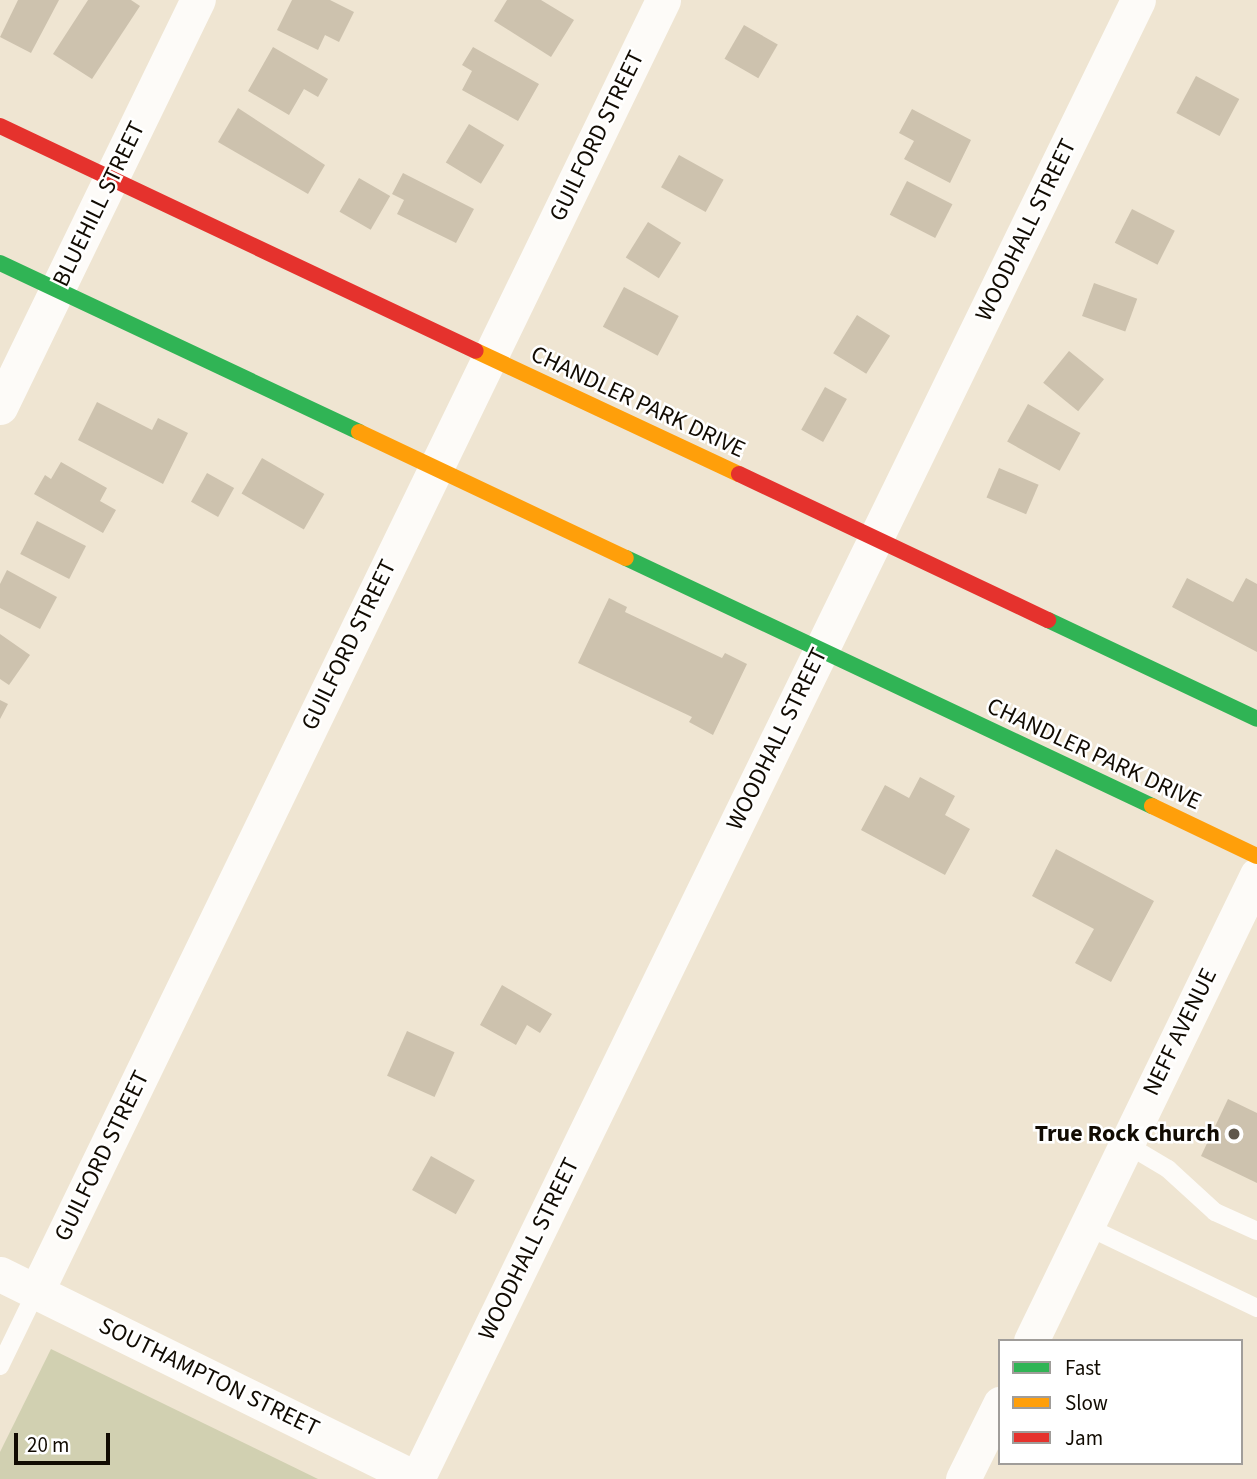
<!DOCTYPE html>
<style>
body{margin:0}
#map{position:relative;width:1257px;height:1479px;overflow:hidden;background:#efe5d2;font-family:"Source Sans 3",sans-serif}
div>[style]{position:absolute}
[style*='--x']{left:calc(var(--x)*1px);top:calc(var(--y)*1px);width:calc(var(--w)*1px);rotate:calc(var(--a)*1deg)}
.green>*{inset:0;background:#d1d0b1}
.building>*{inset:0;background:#cdc2ae;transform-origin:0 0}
.lane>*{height:18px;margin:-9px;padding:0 9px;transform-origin:9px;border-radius:9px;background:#fdfbf8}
.street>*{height:35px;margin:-17.5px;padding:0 17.5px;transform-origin:17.5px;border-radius:17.5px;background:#fdfbf8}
.fast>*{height:16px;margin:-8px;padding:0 8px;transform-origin:8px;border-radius:8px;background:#30b455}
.slow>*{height:16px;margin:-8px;padding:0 8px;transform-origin:8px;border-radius:8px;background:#ff9f0a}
.jam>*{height:16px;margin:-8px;padding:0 8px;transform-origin:8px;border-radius:8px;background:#e5322d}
.dots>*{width:19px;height:19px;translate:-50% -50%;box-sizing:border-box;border:4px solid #fff;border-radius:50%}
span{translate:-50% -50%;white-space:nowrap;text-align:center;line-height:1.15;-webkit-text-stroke:5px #fff;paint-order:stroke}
.street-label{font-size:24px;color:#110b02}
.poi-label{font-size:24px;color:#110b02;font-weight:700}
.right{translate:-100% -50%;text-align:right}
.legend{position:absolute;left:998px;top:1339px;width:245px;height:126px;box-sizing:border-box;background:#fff;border:2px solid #a09d9a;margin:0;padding:9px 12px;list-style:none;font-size:21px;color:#110b02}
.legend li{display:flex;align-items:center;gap:14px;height:35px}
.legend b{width:35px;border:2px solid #a09d9a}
.scale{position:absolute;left:14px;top:1433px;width:96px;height:32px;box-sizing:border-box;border:4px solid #110b02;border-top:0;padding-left:9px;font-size:21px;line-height:24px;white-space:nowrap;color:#110b02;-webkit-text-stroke:5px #fff;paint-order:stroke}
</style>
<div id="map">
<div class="green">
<div style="clip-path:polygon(51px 1349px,318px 1479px,0 1479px,0 1452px)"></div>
</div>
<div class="building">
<div style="clip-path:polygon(18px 0,59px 0,31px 53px,0 37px)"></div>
<div style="clip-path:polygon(88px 0,131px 0,140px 6px,92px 79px,53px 54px)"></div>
<div style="clip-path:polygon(292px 0,330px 0,354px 12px,339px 42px,325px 35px,318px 50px,277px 30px)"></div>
<div style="clip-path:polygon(507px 0,541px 0,574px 20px,551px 57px,494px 21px)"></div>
<div style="left:744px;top:25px;width:39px;height:39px;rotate:30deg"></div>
<div style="clip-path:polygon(273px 47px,328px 79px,318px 97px,304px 89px,289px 115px,248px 91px)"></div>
<div style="clip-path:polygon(473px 47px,539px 84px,518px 121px,462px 90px,472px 71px,462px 65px)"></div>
<div style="left:1196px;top:76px;width:49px;height:42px;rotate:28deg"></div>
<div style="clip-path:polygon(238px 108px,325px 165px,308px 194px,218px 142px)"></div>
<div style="clip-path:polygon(912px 109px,971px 140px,950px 183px,904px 159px,914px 141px,899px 133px)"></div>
<div style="left:469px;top:124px;width:41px;height:45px;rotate:31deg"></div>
<div style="left:679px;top:155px;width:51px;height:37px;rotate:29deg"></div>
<div style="clip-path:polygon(403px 173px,474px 209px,456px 243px,397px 214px,404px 200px,392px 194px)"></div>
<div style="left:359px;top:178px;width:36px;height:39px;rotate:30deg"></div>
<div style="left:907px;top:181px;width:51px;height:38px;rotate:27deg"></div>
<div style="left:1132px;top:209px;width:48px;height:38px;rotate:27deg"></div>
<div style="left:648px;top:222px;width:39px;height:42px;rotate:32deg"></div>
<div style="left:1094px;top:283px;width:46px;height:35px;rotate:20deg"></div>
<div style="left:624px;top:287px;width:62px;height:45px;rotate:28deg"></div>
<div style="left:857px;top:315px;width:39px;height:45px;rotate:32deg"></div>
<div style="left:1069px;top:351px;width:45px;height:41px;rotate:39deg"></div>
<div style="left:825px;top:387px;width:25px;height:49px;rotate:29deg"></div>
<div style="clip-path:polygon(97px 402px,152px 430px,158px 418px,188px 433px,163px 484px,78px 440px)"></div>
<div style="left:1028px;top:404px;width:60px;height:43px;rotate:29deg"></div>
<div style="left:262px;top:458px;width:72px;height:41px;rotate:30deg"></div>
<div style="clip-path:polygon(61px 462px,107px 488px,100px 501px,116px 510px,103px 533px,34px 494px,45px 475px,51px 479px)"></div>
<div style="left:999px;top:468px;width:43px;height:32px;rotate:23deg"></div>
<div style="left:207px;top:473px;width:31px;height:33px;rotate:29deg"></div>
<div style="left:37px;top:521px;width:55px;height:37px;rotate:27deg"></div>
<div style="clip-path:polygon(7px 570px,57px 597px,40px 629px,0 608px,0 584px)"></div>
<div style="clip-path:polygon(1187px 578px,1233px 602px,1246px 578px,1257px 584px,1257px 652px,1172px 607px)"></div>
<div style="clip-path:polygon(609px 598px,627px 607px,625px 612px,722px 658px,725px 653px,747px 664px,713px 735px,689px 722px,692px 717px,578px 663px)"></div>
<div style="clip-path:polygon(0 634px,30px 655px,9px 685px,0 679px)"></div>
<div style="clip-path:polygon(0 700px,8px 704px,0 719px)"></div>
<div style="clip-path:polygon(920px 777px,955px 796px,945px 815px,970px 829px,945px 875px,861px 830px,885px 785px,909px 798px)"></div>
<div style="clip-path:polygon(1056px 849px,1154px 901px,1111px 982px,1075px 963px,1094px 929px,1032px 896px)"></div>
<div style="clip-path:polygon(502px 985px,552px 1014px,540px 1033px,527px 1025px,516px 1045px,480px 1025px)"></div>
<div style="left:407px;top:1031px;width:52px;height:49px;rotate:24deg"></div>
<div style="clip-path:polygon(1228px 1099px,1257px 1113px,1257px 1183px,1201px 1156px)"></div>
<div style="left:431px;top:1156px;width:50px;height:39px;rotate:29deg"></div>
</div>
<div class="lane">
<div style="--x:1126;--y:1144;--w:49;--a:30.8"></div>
<div style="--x:1168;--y:1169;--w:64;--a:42.5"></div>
<div style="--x:1215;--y:1212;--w:46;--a:24.3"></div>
<div style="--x:1086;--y:1226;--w:190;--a:25.6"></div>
<div style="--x:0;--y:1366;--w:82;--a:-64.1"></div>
</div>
<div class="street">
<div style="--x:0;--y:407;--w:453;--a:-64.1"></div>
<div style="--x:0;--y:1274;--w:465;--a:26.2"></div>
<div style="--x:36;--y:1292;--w:1436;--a:-64.11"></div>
<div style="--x:1031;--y:1341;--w:518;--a:-64.13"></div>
<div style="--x:417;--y:1479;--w:1645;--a:-64.01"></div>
<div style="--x:963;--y:1479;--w:84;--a:-63.7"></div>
</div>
<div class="fast">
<div style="--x:0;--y:263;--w:397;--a:25.2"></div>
<div style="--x:626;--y:558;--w:582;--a:25.24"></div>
<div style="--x:1048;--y:620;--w:231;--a:25.3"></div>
</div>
<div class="slow">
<div style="--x:476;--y:351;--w:290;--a:25.1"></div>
<div style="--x:359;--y:432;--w:295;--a:25.3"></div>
<div style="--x:1152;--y:806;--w:116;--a:25.5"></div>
</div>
<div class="jam">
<div style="--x:0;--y:126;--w:526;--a:25.3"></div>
<div style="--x:739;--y:474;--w:342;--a:25.3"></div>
</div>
<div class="dots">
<div style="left:1234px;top:1134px;background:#5f574b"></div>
</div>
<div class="street-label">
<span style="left:597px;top:136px;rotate:-64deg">GUILFORD STREET</span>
<span style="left:99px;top:204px;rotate:-64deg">BLUEHILL STREET</span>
<span style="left:1026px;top:230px;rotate:-64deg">WOODHALL STREET</span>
<span style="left:638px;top:402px;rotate:25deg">CHANDLER PARK DRIVE</span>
<span style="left:349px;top:645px;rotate:-64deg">GUILFORD STREET</span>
<span style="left:777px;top:739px;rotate:-64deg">WOODHALL STREET</span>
<span style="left:1094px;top:754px;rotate:25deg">CHANDLER PARK DRIVE</span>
<span style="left:1180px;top:1032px;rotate:-64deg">NEFF AVENUE</span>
<span style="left:102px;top:1156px;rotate:-64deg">GUILFORD STREET</span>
<span style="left:529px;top:1249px;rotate:-64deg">WOODHALL STREET</span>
<span style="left:209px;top:1377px;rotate:26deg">SOUTHAMPTON STREET</span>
</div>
<div class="poi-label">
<span class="right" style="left:1220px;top:1134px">True Rock Church</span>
</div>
<ul class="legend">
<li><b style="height:9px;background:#30b455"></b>Fast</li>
<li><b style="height:9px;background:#ff9f0a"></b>Slow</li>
<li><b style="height:9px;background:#e5322d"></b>Jam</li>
</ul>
<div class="scale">20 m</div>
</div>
